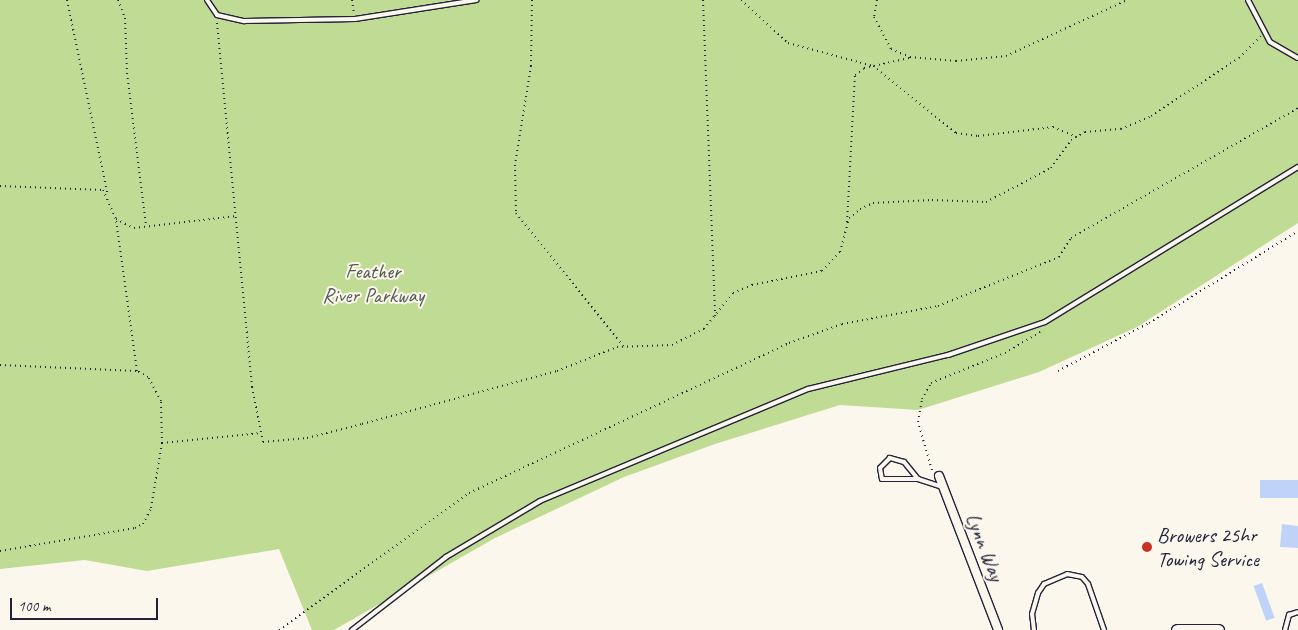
<!DOCTYPE html>
<style>
body{margin:0}
#map{position:relative;width:1298px;height:630px;overflow:hidden;background:#fbf7ec;font-family:Caveat,sans-serif}
div>[style]{position:absolute}
[style*='--x']{left:calc(var(--x)*1px);top:calc(var(--y)*1px);width:calc(var(--w)*1px);rotate:calc(var(--a)*1deg)}
.green>*{inset:0;background:#c0db93}
.building>*{inset:0;background:#bfd2f8;transform-origin:0 0}
.path>*{height:2px;margin-top:-1px;transform-origin:0;background:repeating-linear-gradient(90deg,#22223b 0 1px,transparent 0 5px)}
.roads{filter:drop-shadow(1px 0 #22223b) drop-shadow(-1px 0 #22223b) drop-shadow(0 1px #22223b) drop-shadow(0 -1px #22223b)}
.lane>*{height:4px;margin:-2px;padding:0 2px;transform-origin:2px;border-radius:2px;background:#fbf7ec}
.street>*{height:8px;margin:-4px;padding:0 4px;transform-origin:4px;border-radius:4px;background:#fbf7ec}
.secondary>*{height:11px;margin:-5.5px;padding:0 5.5px;transform-origin:5.5px;border-radius:5.5px;background:#fbf7ec}
.dots>*{width:14px;height:14px;translate:-50% -50%;box-sizing:border-box;border:2px solid #fbf7ec;border-radius:50%}
span{translate:-50% -50%;white-space:nowrap;text-align:center;line-height:1.15;-webkit-text-stroke:4px #fbf7ec;paint-order:stroke}
.park-label{font-size:21px;color:#515a55}
.poi-label{font-size:21px;color:#22223b}
.left{translate:0 -50%;text-align:left}
.street-label{font-size:21px;color:#22223b}
.scale{position:absolute;left:10px;top:598px;width:148px;height:22px;box-sizing:border-box;border:2px solid #22223b;border-top:0;padding-left:6px;font-size:15px;line-height:18px;white-space:nowrap;color:#22223b;-webkit-text-stroke:4px #fbf7ec;paint-order:stroke}
</style>
<div id="map">
<div class="green">
<div style="clip-path:polygon(0 0,1298px 0,1298px 223px,1137px 327px,1039px 372px,918px 410px,840px 405px,715px 444px,624px 477px,495px 538px,334px 630px,312px 630px,279px 549px,147px 571px,85px 560px,0 569px)"></div>
</div>
<div class="building">
<div style="left:1260px;top:480px;width:38px;height:18px"></div>
<div style="clip-path:polygon(1282px 524px,1298px 526px,1298px 548px,1280px 547px)"></div>
<div style="left:1262px;top:583px;width:37px;height:9px;rotate:70deg"></div>
</div>
<div class="path">
<div style="--x:67;--y:0;--w:200;--a:78.2"></div>
<div style="--x:118;--y:0;--w:19;--a:69"></div>
<div style="--x:125;--y:18;--w:55;--a:87.9"></div>
<div style="--x:127;--y:73;--w:153;--a:82.9"></div>
<div style="--x:352;--y:0;--w:14;--a:82"></div>
<div style="--x:532;--y:0;--w:66;--a:90.9"></div>
<div style="--x:531;--y:66;--w:100;--a:99.2"></div>
<div style="--x:515;--y:165;--w:48;--a:88.8"></div>
<div style="--x:516;--y:213;--w:172;--a:51.1"></div>
<div style="--x:703;--y:0;--w:317;--a:87.8"></div>
<div style="--x:741;--y:0;--w:64;--a:42.5"></div>
<div style="--x:788;--y:43;--w:88;--a:15.1"></div>
<div style="--x:873;--y:66;--w:107;--a:38.9"></div>
<div style="--x:956;--y:133;--w:22;--a:8"></div>
<div style="--x:978;--y:136;--w:76;--a:-6.8"></div>
<div style="--x:1053;--y:127;--w:26;--a:23"></div>
<div style="--x:877;--y:0;--w:17;--a:100"></div>
<div style="--x:874;--y:17;--w:36;--a:62"></div>
<div style="--x:891;--y:49;--w:21;--a:23"></div>
<div style="--x:910;--y:57;--w:46;--a:5"></div>
<div style="--x:956;--y:61;--w:50;--a:-5.7"></div>
<div style="--x:1006;--y:56;--w:133;--a:-24.8"></div>
<div style="--x:217;--y:23;--w:366;--a:84.5"></div>
<div style="--x:252;--y:387;--w:56;--a:78.7"></div>
<div style="--x:263;--y:442;--w:44;--a:-5.2"></div>
<div style="--x:307;--y:438;--w:57;--a:-14.3"></div>
<div style="--x:362;--y:424;--w:202;--a:-15.2"></div>
<div style="--x:557;--y:371;--w:65;--a:-21.8"></div>
<div style="--x:617;--y:347;--w:55;--a:-2.1"></div>
<div style="--x:672;--y:345;--w:36;--a:-27"></div>
<div style="--x:704;--y:329;--w:46;--a:-51.1"></div>
<div style="--x:733;--y:293;--w:21;--a:-23"></div>
<div style="--x:752;--y:285;--w:71;--a:-11.3"></div>
<div style="--x:822;--y:271;--w:26;--a:-47"></div>
<div style="--x:840;--y:252;--w:35;--a:-75"></div>
<div style="--x:849;--y:218;--w:14;--a:-39"></div>
<div style="--x:860;--y:209;--w:14;--a:-25"></div>
<div style="--x:873;--y:203;--w:59;--a:-2.9"></div>
<div style="--x:932;--y:200;--w:54;--a:2.1"></div>
<div style="--x:986;--y:202;--w:73;--a:-27.6"></div>
<div style="--x:1051;--y:168;--w:34;--a:-54"></div>
<div style="--x:1071;--y:140;--w:16;--a:-30"></div>
<div style="--x:1085;--y:132;--w:36;--a:-5"></div>
<div style="--x:1121;--y:129;--w:33;--a:-23"></div>
<div style="--x:1151;--y:116;--w:105;--a:-33.4"></div>
<div style="--x:1239;--y:58;--w:31;--a:-45"></div>
<div style="--x:0;--y:186;--w:103;--a:2.2"></div>
<div style="--x:103;--y:190;--w:32;--a:66"></div>
<div style="--x:116;--y:219;--w:20;--a:27"></div>
<div style="--x:134;--y:228;--w:103;--a:-6.7"></div>
<div style="--x:847;--y:222;--w:147;--a:-86.9"></div>
<div style="--x:855;--y:75;--w:11;--a:-38"></div>
<div style="--x:864;--y:68;--w:46;--a:-12.5"></div>
<div style="--x:0;--y:365;--w:137;--a:2.5"></div>
<div style="--x:1058;--y:371;--w:103;--a:-27.8"></div>
<div style="--x:1149;--y:323;--w:175;--a:-31.7"></div>
<div style="--x:162;--y:443;--w:99;--a:-5.8"></div>
<div style="--x:932;--y:470;--w:50;--a:-106.3"></div>
<div style="--x:918;--y:422;--w:23;--a:-80"></div>
<div style="--x:922;--y:399;--w:18;--a:-61"></div>
<div style="--x:931;--y:383;--w:80;--a:-22.1"></div>
<div style="--x:1005;--y:353;--w:41;--a:-31"></div>
<div style="--x:0;--y:551;--w:137;--a:-9.7"></div>
<div style="--x:135;--y:528;--w:9;--a:-27"></div>
<div style="--x:143;--y:524;--w:18;--a:-63"></div>
<div style="--x:151;--y:508;--w:66;--a:-80.4"></div>
<div style="--x:162;--y:443;--w:42;--a:-91.4"></div>
<div style="--x:161;--y:401;--w:27;--a:-118"></div>
<div style="--x:148;--y:377;--w:13;--a:-151"></div>
<div style="--x:137;--y:371;--w:153;--a:-97.9"></div>
<div style="--x:279;--y:630;--w:234;--a:-35.8"></div>
<div style="--x:469;--y:493;--w:353;--a:-25.1"></div>
<div style="--x:789;--y:343;--w:56;--a:-19.7"></div>
<div style="--x:842;--y:324;--w:98;--a:-10.6"></div>
<div style="--x:938;--y:306;--w:131;--a:-22"></div>
<div style="--x:1059;--y:257;--w:22;--a:-58"></div>
<div style="--x:1071;--y:238;--w:262;--a:-29.8"></div>
</div>
<div class="roads">
<div class="lane">
<div style="--x:207;--y:0;--w:18;--a:56"></div>
<div style="--x:217;--y:15;--w:28;--a:13"></div>
<div style="--x:244;--y:21;--w:111;--a:-1"></div>
<div style="--x:355;--y:19;--w:123;--a:-8.9"></div>
<div style="--x:1248;--y:0;--w:47;--a:62.4"></div>
<div style="--x:1270;--y:42;--w:32;--a:30"></div>
<div style="--x:918;--y:479;--w:22;--a:-129"></div>
<div style="--x:904;--y:462;--w:15;--a:-164"></div>
<div style="--x:890;--y:458;--w:14;--a:135"></div>
<div style="--x:880;--y:468;--w:11;--a:80"></div>
<div style="--x:882;--y:479;--w:36;--a:0"></div>
<div style="--x:918;--y:479;--w:26;--a:18"></div>
<div style="--x:352;--y:630;--w:119;--a:-37.8"></div>
<div style="--x:446;--y:557;--w:109;--a:-30.8"></div>
<div style="--x:540;--y:501;--w:290;--a:-22.7"></div>
<div style="--x:808;--y:389;--w:144;--a:-13.7"></div>
<div style="--x:948;--y:355;--w:102;--a:-18.8"></div>
<div style="--x:1045;--y:322;--w:297;--a:-31.5"></div>
<div style="--x:1034;--y:630;--w:16;--a:-97"></div>
<div style="--x:1032;--y:614;--w:22;--a:-74"></div>
<div style="--x:1038;--y:593;--w:11;--a:-56"></div>
<div style="--x:1044;--y:584;--w:25;--a:-23"></div>
<div style="--x:1067;--y:574;--w:15;--a:11"></div>
<div style="--x:1082;--y:577;--w:9;--a:49"></div>
<div style="--x:1088;--y:584;--w:49;--a:70.8"></div>
<div style="--x:1285;--y:630;--w:16;--a:-75"></div>
<div style="--x:1289;--y:615;--w:9;--a:-18"></div>
</div>
<div class="street">
<div style="--x:939;--y:476;--w:165;--a:69"></div>
</div>
<div class="secondary">
<div style="--x:1177;--y:630;--w:41;--a:0"></div>
</div>
</div>
<div class="dots">
<div style="left:1147px;top:547px;background:#c8321e"></div>
</div>
<div class="park-label">
<span style="left:373px;top:283px">Feather<br>River Parkway</span>
</div>
<div class="poi-label">
<span class="left" style="left:1157px;top:547px">Browers 25hr<br>Towing Service</span>
</div>
<div class="street-label">
<span style="left:985px;top:547px;rotate:69deg">Lynn Way</span>
</div>
<div class="scale">100 m</div>
</div>
